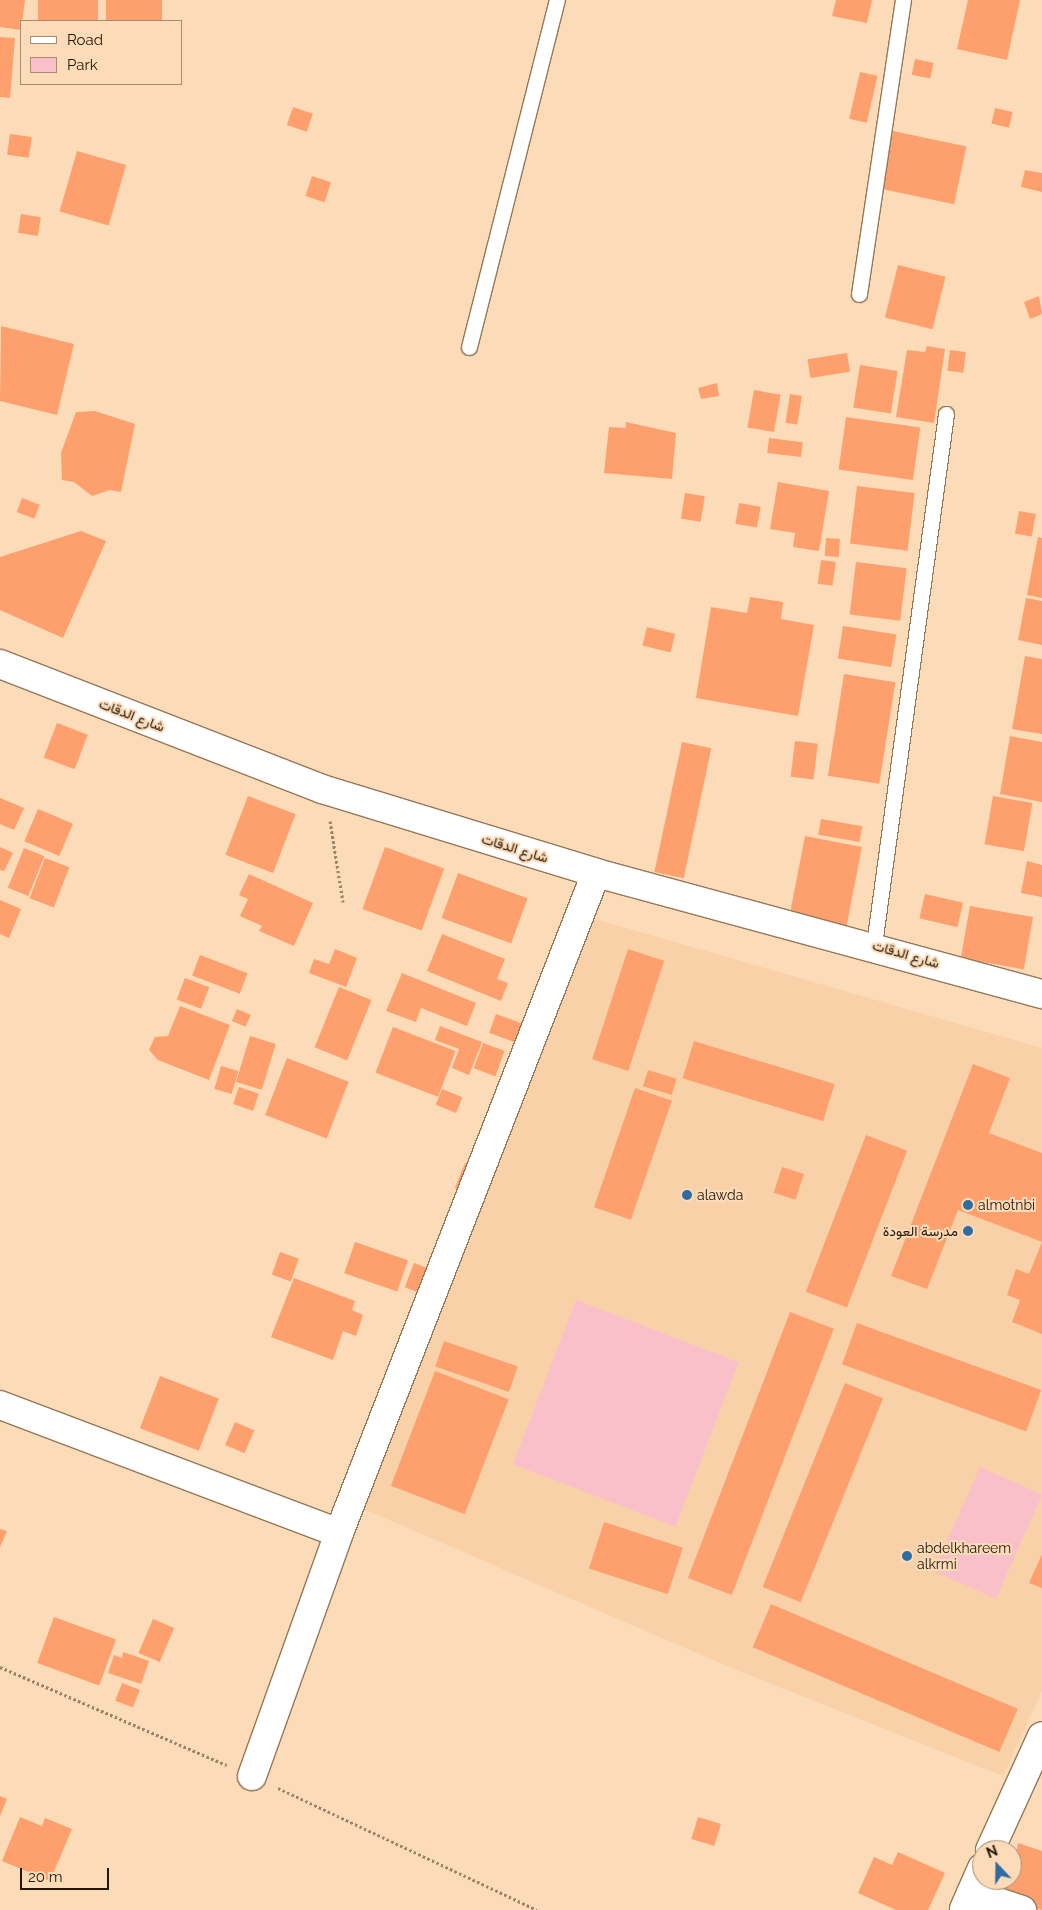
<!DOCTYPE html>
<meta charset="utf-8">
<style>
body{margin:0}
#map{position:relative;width:1042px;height:1910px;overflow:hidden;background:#fcdbb8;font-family:Raleway,Vazirmatn,sans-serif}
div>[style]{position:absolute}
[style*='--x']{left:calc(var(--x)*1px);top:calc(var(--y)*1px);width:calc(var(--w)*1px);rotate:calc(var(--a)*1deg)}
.built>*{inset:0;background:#f8d1a8}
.green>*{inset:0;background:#fac0c9;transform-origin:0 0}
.building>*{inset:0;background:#fda06e;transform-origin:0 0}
.path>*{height:3px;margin-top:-1.5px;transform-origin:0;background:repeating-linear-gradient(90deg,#998269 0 2.5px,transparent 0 5px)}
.roads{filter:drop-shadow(1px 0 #957757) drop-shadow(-1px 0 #957757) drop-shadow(0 1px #957757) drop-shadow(0 -1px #957757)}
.service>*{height:15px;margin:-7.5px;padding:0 7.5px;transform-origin:7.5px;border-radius:7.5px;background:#fff}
.minor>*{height:28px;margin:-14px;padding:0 14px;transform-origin:14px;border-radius:14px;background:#fff}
.tertiary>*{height:28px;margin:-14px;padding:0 14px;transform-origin:14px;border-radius:14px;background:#fff}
.dots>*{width:14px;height:14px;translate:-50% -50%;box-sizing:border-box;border:2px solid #fcdbb8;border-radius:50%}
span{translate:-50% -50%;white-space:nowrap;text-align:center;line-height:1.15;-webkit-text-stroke:4px #fcdbb8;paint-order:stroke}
.street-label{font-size:14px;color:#221609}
.poi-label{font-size:14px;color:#221609}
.left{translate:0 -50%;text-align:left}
.right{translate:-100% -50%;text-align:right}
.legend{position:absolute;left:20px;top:20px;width:162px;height:65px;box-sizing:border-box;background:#fcdbb8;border:1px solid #a58c72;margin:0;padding:6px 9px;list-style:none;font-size:15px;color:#221609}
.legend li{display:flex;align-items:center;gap:10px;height:25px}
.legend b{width:25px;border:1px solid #a58c72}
.north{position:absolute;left:972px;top:1840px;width:50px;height:50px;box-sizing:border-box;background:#fcdbb8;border:1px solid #a58c72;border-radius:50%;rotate:339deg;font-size:14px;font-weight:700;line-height:20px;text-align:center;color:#221609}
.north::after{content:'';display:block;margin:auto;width:18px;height:22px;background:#2e6ca3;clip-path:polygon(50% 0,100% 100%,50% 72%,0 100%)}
.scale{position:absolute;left:20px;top:1868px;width:89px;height:22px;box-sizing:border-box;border:2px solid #221609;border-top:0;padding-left:6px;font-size:15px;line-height:18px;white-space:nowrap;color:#221609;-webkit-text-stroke:4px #fcdbb8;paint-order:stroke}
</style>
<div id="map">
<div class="built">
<div style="clip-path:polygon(588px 917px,1042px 1048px,1042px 1691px,1003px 1776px,734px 1669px,352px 1504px)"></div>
</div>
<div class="green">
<div style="left:576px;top:1300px;width:174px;height:176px;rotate:21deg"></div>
<div style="left:980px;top:1467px;width:68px;height:114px;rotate:24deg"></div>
</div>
<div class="building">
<div style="clip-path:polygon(0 0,25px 0,21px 30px,0 27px)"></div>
<div style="left:38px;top:0;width:60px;height:22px"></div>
<div style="left:106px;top:0;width:56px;height:21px"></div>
<div style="clip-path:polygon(836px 0,872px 0,867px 23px,832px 16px)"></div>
<div style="clip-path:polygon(968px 0,1020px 0,1007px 60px,957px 49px)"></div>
<div style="clip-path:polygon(0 37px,15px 38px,10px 98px,0 97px)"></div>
<div style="left:915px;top:59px;width:19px;height:16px;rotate:12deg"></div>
<div style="left:860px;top:72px;width:18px;height:48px;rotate:13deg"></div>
<div style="left:293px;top:107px;width:21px;height:19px;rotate:19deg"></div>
<div style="left:995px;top:108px;width:18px;height:16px;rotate:13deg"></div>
<div style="left:893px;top:131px;width:75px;height:59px;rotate:12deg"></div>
<div style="left:10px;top:134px;width:22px;height:21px;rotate:8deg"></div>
<div style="left:77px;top:151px;width:51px;height:63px;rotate:16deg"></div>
<div style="clip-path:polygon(1025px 170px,1042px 173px,1042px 192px,1021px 187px)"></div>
<div style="left:312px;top:176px;width:20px;height:21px;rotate:18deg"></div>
<div style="left:21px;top:214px;width:20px;height:19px;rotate:9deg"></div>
<div style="left:898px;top:265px;width:49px;height:54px;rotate:14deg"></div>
<div style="clip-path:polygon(1039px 296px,1042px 314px,1030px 319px,1024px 302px)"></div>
<div style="clip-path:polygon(1px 326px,74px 344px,57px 415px,0 401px)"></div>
<div style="clip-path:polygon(927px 346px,945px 349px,934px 423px,896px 417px,907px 350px,925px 352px)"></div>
<div style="left:950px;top:350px;width:16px;height:21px;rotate:7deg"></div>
<div style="left:847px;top:353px;width:19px;height:40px;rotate:81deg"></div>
<div style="left:860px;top:365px;width:38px;height:43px;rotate:9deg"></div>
<div style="clip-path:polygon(717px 383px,719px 396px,701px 399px,698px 388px)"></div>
<div style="left:754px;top:390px;width:27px;height:38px;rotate:10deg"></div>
<div style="left:790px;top:394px;width:12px;height:29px;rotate:9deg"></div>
<div style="clip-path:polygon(95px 411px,135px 424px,121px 492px,110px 490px,92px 496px,74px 482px,62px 480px,61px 453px,76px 412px)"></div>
<div style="left:846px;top:417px;width:75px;height:53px;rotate:8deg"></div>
<div style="clip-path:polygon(626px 422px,676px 433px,672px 479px,604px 473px,609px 427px,626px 428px)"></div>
<div style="left:769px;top:438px;width:34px;height:15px;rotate:7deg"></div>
<div style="clip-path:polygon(778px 482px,829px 491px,819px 551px,793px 547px,795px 533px,770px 529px)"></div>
<div style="left:857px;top:486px;width:58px;height:58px;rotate:7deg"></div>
<div style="left:685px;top:493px;width:20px;height:26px;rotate:9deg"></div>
<div style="left:22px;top:498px;width:19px;height:15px;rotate:21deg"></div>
<div style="left:739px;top:503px;width:22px;height:21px;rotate:10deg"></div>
<div style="left:1019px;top:511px;width:17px;height:23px;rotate:10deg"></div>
<div style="clip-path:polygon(81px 531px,106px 541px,63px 638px,0 610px,0 557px)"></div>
<div style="clip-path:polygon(1038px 537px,1042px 538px,1042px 598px,1027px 595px)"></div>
<div style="left:826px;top:538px;width:14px;height:18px;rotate:4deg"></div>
<div style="left:821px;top:560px;width:15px;height:24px;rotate:8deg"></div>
<div style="left:856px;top:562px;width:51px;height:53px;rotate:7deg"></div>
<div style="clip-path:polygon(750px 597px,783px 602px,781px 619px,814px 625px,798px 716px,696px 698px,711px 607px,747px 613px)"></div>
<div style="clip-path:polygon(1026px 598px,1042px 601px,1042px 645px,1018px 640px)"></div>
<div style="left:843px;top:626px;width:54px;height:33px;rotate:9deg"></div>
<div style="left:647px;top:627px;width:29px;height:19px;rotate:14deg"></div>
<div style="clip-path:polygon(1025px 656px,1042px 659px,1042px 734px,1012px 729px)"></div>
<div style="left:844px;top:674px;width:52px;height:103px;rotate:9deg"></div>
<div style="left:57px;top:723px;width:33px;height:37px;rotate:21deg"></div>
<div style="clip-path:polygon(1010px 736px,1042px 742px,1042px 802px,1000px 794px)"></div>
<div style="left:795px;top:741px;width:23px;height:36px;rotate:7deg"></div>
<div style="left:682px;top:742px;width:30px;height:133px;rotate:12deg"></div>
<div style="left:248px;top:796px;width:51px;height:63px;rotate:21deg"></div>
<div style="left:993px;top:796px;width:40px;height:49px;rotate:10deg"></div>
<div style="clip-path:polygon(0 798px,24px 808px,14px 830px,0 824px)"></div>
<div style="left:38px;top:809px;width:38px;height:35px;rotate:23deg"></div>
<div style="left:821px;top:819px;width:42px;height:16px;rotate:10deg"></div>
<div style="left:805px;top:836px;width:58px;height:80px;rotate:11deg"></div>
<div style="clip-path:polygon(0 847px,13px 853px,4px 871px,0 870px)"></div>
<div style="left:385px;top:847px;width:63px;height:66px;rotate:20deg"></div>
<div style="left:24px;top:848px;width:22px;height:43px;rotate:22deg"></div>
<div style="left:45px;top:858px;width:26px;height:43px;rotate:21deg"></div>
<div style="clip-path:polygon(1027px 861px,1042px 865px,1042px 897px,1021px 893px)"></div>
<div style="left:458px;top:873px;width:74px;height:48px;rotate:20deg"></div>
<div style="clip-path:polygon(249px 874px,313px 903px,294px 946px,259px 931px,262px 926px,240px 916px,248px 899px,239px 895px)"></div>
<div style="left:925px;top:894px;width:39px;height:25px;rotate:13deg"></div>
<div style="clip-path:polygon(0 900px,21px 909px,9px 938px,0 934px)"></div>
<div style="left:970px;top:906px;width:64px;height:53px;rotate:10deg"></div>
<div style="clip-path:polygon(442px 934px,505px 959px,497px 979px,508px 983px,501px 1001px,427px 971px)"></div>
<div style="clip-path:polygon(335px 949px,357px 958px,346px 987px,309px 973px,314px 959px,329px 964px)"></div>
<div style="left:628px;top:949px;width:38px;height:116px;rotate:18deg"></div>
<div style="left:200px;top:955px;width:51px;height:22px;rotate:21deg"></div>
<div style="clip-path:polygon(402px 973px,476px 1003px,467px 1026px,421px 1008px,416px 1022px,386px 1011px)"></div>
<div style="left:185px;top:978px;width:26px;height:23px;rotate:21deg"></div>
<div style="left:339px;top:987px;width:35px;height:65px;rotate:22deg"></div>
<div style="clip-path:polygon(180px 1006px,230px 1025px,209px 1080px,158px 1060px,149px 1050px,155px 1037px,168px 1036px)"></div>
<div style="left:237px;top:1009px;width:15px;height:13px;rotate:23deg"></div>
<div style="left:496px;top:1014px;width:29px;height:20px;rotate:20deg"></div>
<div style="clip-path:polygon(440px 1026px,482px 1042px,469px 1075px,452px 1068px,459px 1049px,435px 1040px)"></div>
<div style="left:393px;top:1027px;width:67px;height:49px;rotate:21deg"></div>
<div style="left:250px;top:1036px;width:27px;height:48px;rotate:17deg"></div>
<div style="left:694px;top:1041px;width:147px;height:39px;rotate:17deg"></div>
<div style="left:483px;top:1043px;width:23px;height:27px;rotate:20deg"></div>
<div style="left:287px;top:1058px;width:66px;height:61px;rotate:21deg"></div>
<div style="clip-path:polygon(973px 1064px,1010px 1078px,989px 1133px,1042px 1153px,1042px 1334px,1012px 1322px,1020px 1300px,1007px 1295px,1016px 1269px,1029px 1274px,1042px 1242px,958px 1210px,927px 1289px,891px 1276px)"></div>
<div style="left:221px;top:1066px;width:18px;height:24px;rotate:16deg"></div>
<div style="left:648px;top:1070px;width:30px;height:17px;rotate:17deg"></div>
<div style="left:239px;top:1087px;width:21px;height:18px;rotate:19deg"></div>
<div style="left:635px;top:1088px;width:39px;height:126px;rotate:19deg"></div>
<div style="left:442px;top:1089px;width:22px;height:17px;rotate:22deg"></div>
<div style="left:866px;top:1135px;width:44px;height:168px;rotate:21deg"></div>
<div style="left:465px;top:1163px;width:16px;height:27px;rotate:22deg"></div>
<div style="left:782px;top:1167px;width:23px;height:27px;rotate:18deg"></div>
<div style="left:355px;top:1242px;width:56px;height:33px;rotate:19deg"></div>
<div style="left:280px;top:1252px;width:20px;height:24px;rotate:20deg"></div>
<div style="left:414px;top:1263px;width:14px;height:26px;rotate:21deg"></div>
<div style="clip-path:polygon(294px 1278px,355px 1301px,352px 1310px,363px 1315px,356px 1336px,343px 1331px,333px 1360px,271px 1337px)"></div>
<div style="left:790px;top:1312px;width:47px;height:285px;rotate:21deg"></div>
<div style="left:857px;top:1323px;width:196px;height:44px;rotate:20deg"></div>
<div style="left:444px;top:1341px;width:78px;height:27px;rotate:19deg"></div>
<div style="left:435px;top:1371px;width:79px;height:123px;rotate:21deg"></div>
<div style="left:160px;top:1376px;width:63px;height:56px;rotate:21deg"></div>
<div style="left:845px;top:1383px;width:41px;height:220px;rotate:22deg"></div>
<div style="left:235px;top:1422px;width:21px;height:25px;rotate:23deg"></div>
<div style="left:604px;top:1522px;width:83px;height:49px;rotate:18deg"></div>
<div style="clip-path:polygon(0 1529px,7px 1531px,0 1547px)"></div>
<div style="clip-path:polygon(1042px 1554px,1042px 1588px,1029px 1583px)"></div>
<div style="left:771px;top:1604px;width:268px;height:47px;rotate:23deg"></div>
<div style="left:54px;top:1617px;width:66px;height:49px;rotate:20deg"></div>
<div style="left:153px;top:1619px;width:23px;height:37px;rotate:23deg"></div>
<div style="clip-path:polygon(123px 1652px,149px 1661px,141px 1684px,108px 1673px,114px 1655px,122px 1658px)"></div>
<div style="left:122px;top:1683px;width:19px;height:19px;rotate:21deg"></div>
<div style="clip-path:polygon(0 1796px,7px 1799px,0 1816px)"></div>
<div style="clip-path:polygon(20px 1817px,42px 1826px,45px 1818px,72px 1829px,50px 1881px,2px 1861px)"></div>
<div style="left:698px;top:1817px;width:24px;height:23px;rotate:17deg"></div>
<div style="clip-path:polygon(1018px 1843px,1042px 1851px,1042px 1910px,1000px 1899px,1006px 1880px,1012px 1880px)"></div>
<div style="clip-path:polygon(898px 1852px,945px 1873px,928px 1910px,896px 1910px,858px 1893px,874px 1857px,892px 1865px)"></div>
</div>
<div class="path">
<div style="--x:330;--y:821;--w:82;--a:80.9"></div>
<div style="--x:0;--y:1667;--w:247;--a:23.4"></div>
<div style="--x:278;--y:1788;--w:286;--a:25.2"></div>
</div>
<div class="roads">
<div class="service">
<div style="--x:859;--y:294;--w:297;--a:-81.5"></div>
<div style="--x:469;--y:347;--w:358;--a:-75.8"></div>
<div style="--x:874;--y:945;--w:536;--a:-82.28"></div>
</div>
<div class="minor">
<div style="--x:0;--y:1405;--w:362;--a:20.7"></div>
<div style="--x:252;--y:1776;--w:258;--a:-70.3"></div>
<div style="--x:339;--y:1533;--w:708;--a:-68.72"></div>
<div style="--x:990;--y:1850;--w:125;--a:-65.5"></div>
<div style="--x:971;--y:1893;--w:54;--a:18.4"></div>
<div style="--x:964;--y:1909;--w:45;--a:-66.3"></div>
</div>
<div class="tertiary">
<div style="--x:0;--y:664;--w:345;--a:21.2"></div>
<div style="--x:322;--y:789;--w:287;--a:17"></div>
<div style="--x:596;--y:873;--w:462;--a:15.2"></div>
</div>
</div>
<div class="dots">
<div style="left:687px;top:1195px;background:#2e6ca3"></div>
<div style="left:968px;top:1205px;background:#2e6ca3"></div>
<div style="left:968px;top:1231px;background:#2e6ca3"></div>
<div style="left:907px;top:1556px;background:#2e6ca3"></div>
</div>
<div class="street-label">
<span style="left:132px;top:715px;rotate:21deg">شارع الدقات</span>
<span style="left:515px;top:848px;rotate:17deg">شارع الدقات</span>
<span style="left:906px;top:954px;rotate:16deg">شارع الدقات</span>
</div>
<div class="poi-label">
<span class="left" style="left:697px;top:1195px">alawda</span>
<span class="left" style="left:978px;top:1205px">almotnbi</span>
<span class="right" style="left:958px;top:1231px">مدرسة العودة</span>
<span class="left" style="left:917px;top:1556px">abdelkhareem<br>alkrmi</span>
</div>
<ul class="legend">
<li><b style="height:6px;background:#fff"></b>Road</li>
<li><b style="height:14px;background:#fac0c9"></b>Park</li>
</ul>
<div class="north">N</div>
<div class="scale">20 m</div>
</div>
